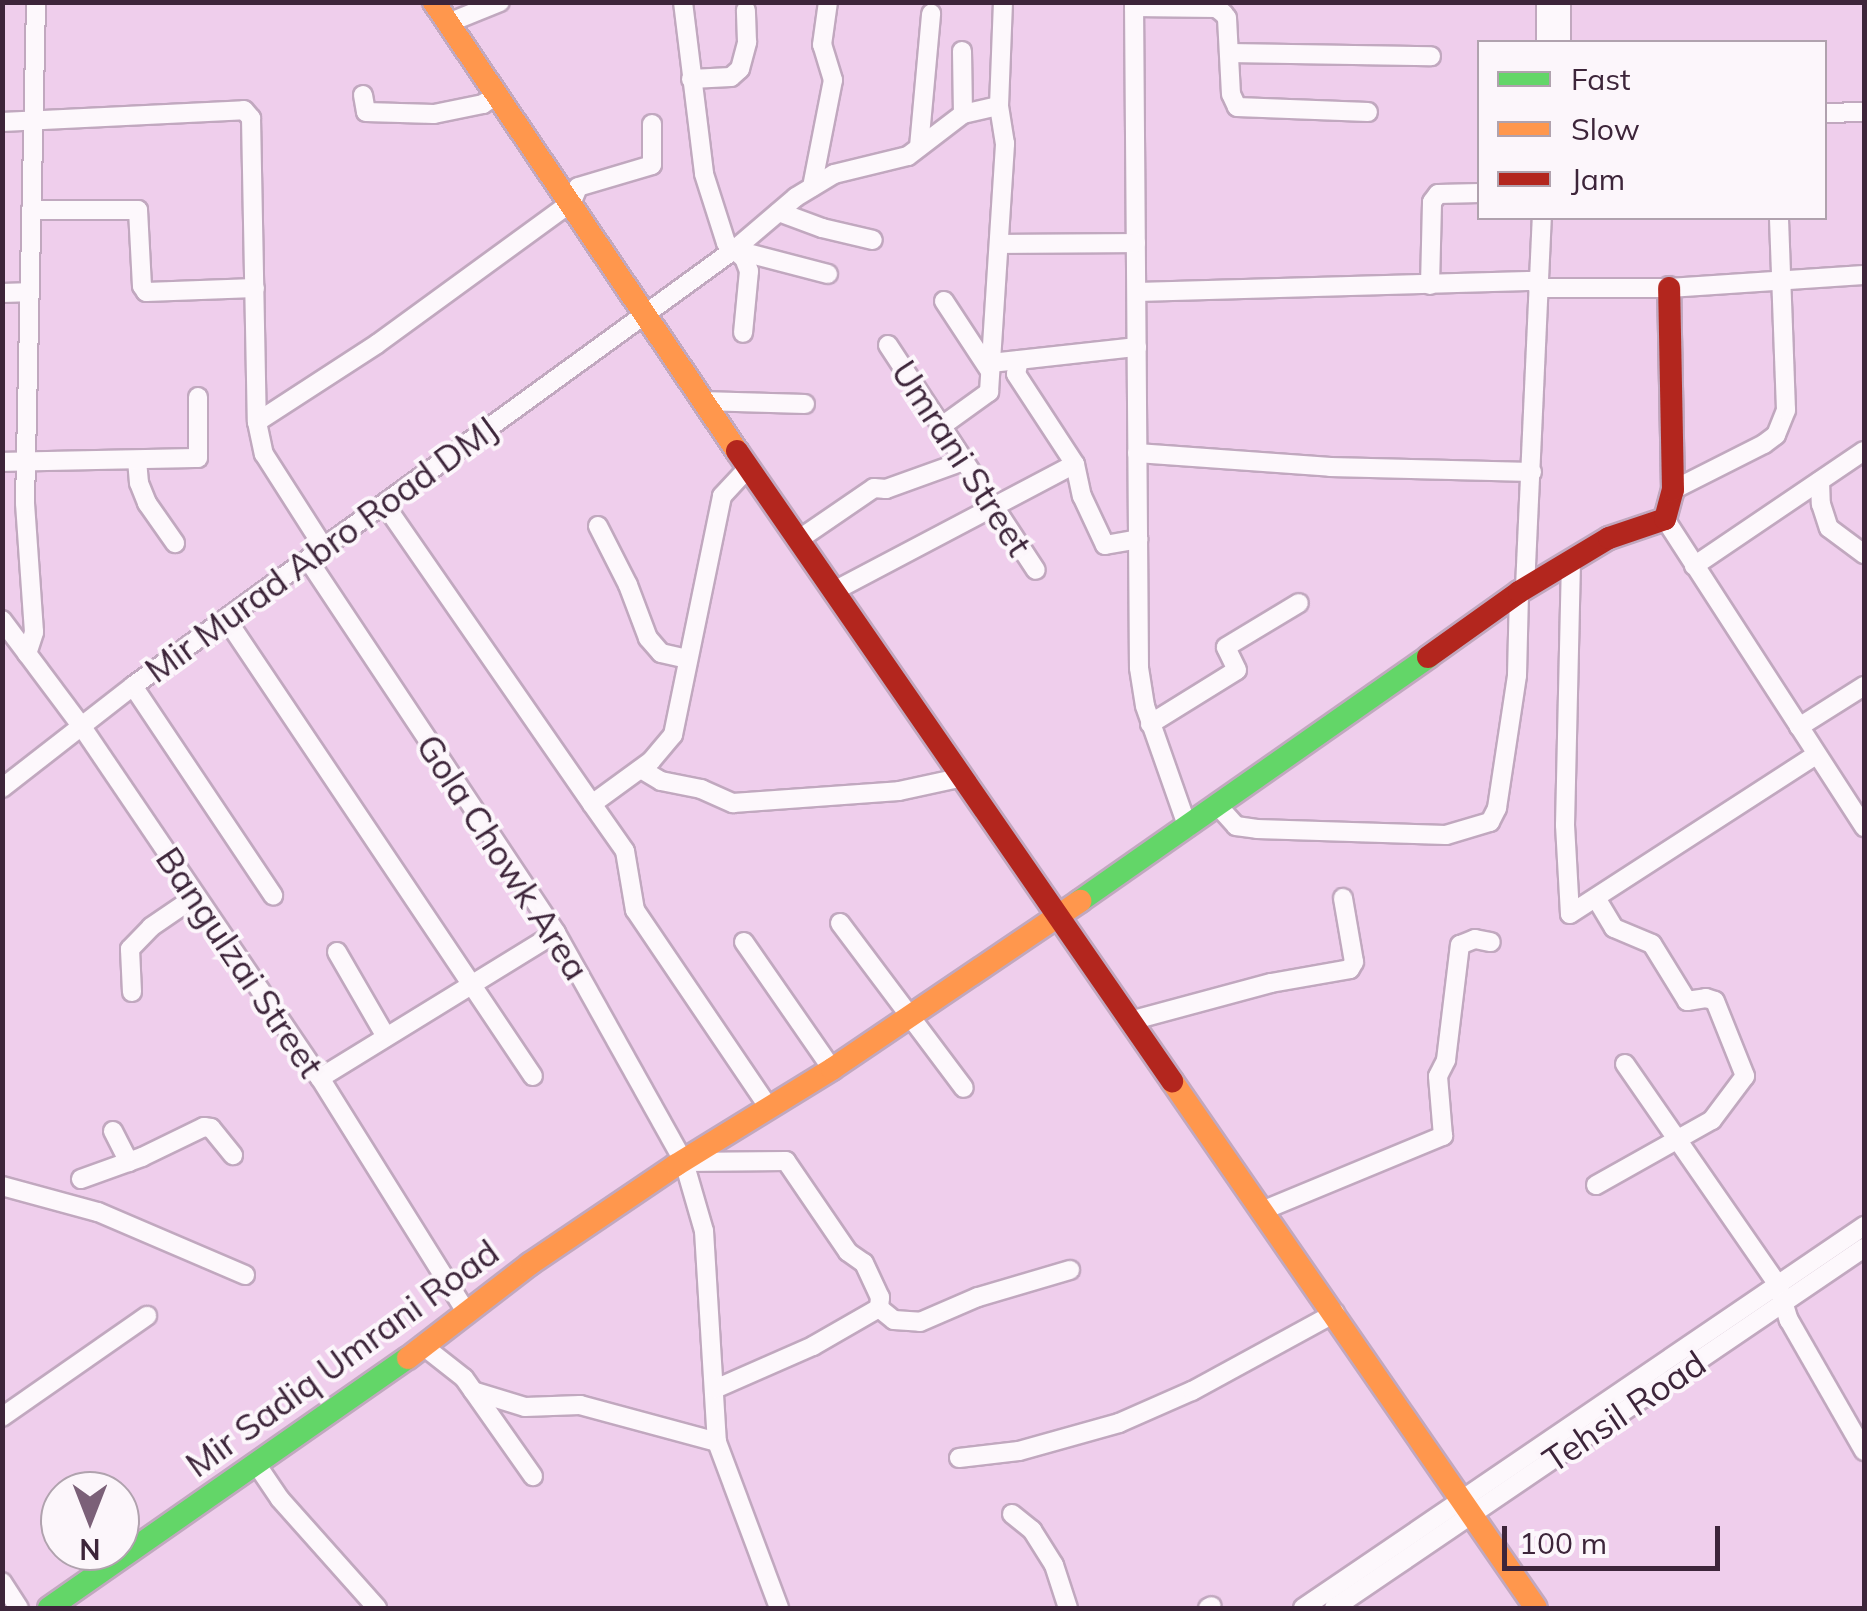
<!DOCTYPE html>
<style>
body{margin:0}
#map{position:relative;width:1867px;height:1611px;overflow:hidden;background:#efceec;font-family:Mulish,sans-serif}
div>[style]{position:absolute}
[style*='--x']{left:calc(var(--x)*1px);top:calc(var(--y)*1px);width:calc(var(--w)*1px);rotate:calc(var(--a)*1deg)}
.roads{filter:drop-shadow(2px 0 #c1a8bf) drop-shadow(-2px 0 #c1a8bf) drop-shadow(0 2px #c1a8bf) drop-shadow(0 -2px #c1a8bf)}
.street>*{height:18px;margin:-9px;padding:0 9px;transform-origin:9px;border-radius:9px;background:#fdf8fc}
.fast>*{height:22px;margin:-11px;padding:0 11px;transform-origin:11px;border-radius:11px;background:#63d668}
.slow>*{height:22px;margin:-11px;padding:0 11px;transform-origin:11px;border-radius:11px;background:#ff974d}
.jam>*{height:22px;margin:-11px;padding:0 11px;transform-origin:11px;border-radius:11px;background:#b3261e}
span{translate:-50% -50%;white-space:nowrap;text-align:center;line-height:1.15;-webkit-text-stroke:8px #fcf6fb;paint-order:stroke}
.street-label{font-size:35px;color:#3d253a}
.frame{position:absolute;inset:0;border:5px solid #3d253a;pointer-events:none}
.legend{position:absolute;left:1477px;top:40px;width:350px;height:180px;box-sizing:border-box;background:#fcf6fb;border:2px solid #b0a2ae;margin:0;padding:12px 18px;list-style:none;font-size:30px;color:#3d253a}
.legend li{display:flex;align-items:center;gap:20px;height:50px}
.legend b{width:50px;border:2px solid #b0a2ae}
.north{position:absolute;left:40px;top:1471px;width:100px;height:100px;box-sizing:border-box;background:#fcf6fb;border:2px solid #b0a2ae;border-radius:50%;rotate:180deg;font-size:28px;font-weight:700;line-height:40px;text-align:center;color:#3d253a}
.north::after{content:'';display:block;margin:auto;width:35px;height:45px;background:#7b6078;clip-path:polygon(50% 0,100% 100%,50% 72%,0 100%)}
.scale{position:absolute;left:1502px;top:1526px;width:218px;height:45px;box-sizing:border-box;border:5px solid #3d253a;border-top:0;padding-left:12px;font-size:30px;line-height:35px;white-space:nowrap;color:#3d253a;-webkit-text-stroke:8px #fcf6fb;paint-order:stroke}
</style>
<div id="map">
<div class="roads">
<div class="street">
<div style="--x:683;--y:2;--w:173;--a:83"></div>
<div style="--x:704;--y:174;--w:72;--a:72.3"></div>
<div style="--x:726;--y:243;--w:23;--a:40"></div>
<div style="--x:744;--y:258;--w:14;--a:69"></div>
<div style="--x:749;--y:271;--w:62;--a:95.5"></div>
<div style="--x:1134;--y:2;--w:666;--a:89.57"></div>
<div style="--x:1139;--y:668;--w:38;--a:81"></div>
<div style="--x:1145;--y:706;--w:129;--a:70.6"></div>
<div style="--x:1546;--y:2;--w:40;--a:90"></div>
<div style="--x:1134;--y:7;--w:82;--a:0.7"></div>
<div style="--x:1216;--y:8;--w:9;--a:36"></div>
<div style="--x:1223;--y:13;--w:6;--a:51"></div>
<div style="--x:1227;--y:18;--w:76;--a:87"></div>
<div style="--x:1231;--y:94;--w:14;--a:65"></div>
<div style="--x:1237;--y:107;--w:131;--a:2.2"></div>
<div style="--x:448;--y:23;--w:56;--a:-22"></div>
<div style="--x:1561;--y:42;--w:40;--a:-90"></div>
<div style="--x:962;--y:51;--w:63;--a:89.1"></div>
<div style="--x:1229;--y:53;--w:202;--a:0.9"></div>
<div style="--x:691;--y:79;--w:40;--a:-2.9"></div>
<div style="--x:731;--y:77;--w:12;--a:-42"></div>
<div style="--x:740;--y:69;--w:28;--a:-75"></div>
<div style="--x:747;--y:42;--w:32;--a:-92"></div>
<div style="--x:363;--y:95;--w:17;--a:80"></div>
<div style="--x:366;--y:112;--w:68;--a:1.7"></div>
<div style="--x:434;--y:114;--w:50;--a:-11.5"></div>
<div style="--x:483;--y:104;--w:18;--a:-34"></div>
<div style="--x:1824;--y:113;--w:40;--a:-1.4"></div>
<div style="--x:2;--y:122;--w:242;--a:-2.8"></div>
<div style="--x:244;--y:110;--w:11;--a:49"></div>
<div style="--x:251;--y:118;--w:304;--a:88.9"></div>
<div style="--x:257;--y:422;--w:33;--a:78"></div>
<div style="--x:264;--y:454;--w:112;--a:57.4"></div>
<div style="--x:919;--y:147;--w:134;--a:-84.8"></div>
<div style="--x:812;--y:187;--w:109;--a:-78.9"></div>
<div style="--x:833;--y:80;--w:37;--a:-107"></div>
<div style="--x:822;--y:45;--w:43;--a:-82.1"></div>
<div style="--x:31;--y:210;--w:107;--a:0"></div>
<div style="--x:138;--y:210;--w:76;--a:87"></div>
<div style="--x:142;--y:286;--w:7;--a:56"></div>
<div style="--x:146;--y:292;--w:109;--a:-2.1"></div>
<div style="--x:779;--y:212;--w:46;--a:20.4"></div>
<div style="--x:822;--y:228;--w:52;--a:13.2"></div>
<div style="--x:1000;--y:244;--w:136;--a:-0.4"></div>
<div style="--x:736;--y:250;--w:95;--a:14.6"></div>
<div style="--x:1430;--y:285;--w:83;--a:-88.6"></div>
<div style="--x:1432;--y:202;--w:10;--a:-53"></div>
<div style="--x:1438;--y:194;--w:42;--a:-1.4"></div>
<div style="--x:1538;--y:288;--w:131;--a:0"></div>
<div style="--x:1669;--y:288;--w:195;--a:-3.8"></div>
<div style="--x:1137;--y:292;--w:400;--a:-1.6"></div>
<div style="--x:2;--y:293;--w:24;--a:-2"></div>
<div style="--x:944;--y:301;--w:84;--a:56.7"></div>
<div style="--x:888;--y:345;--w:269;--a:56.7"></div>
<div style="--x:1019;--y:360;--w:14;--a:102"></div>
<div style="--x:1016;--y:374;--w:108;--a:56.8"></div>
<div style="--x:1075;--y:464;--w:33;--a:78"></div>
<div style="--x:1082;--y:496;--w:54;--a:64.9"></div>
<div style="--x:1105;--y:545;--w:34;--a:-10"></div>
<div style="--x:991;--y:363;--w:147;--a:-6.3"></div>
<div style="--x:702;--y:401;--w:103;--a:1.7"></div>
<div style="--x:257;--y:422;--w:143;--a:-33"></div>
<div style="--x:377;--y:344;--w:241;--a:-36.1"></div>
<div style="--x:572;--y:202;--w:16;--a:-68"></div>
<div style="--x:578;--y:187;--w:77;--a:-16.6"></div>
<div style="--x:652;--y:165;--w:41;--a:-90"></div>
<div style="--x:939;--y:428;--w:62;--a:-35.8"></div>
<div style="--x:989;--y:392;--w:249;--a:-86.3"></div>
<div style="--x:1005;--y:144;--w:38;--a:-99"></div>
<div style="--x:999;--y:106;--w:104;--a:-87.8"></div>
<div style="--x:1137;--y:453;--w:194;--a:4.1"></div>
<div style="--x:1330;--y:467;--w:202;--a:1.4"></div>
<div style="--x:137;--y:460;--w:23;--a:85"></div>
<div style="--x:139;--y:483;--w:22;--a:68"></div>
<div style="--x:147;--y:503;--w:49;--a:55"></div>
<div style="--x:2;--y:462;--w:196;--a:-1.2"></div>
<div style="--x:198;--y:458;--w:61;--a:-90"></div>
<div style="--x:1820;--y:481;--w:23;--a:88"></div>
<div style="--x:1821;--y:504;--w:25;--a:72"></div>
<div style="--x:1829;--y:528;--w:44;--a:36.6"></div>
<div style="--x:1673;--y:490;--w:102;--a:-26.8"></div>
<div style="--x:1764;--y:444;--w:15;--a:-37"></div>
<div style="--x:1776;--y:435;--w:27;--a:-68"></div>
<div style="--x:1786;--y:410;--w:192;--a:-92.1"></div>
<div style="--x:385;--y:505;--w:364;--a:55.3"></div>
<div style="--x:592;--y:804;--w:73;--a:-36.1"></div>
<div style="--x:651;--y:761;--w:34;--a:-50"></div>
<div style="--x:673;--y:735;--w:244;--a:-78.4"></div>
<div style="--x:722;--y:496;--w:38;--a:-47"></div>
<div style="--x:1665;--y:519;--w:367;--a:57.1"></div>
<div style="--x:598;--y:526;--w:66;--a:63"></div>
<div style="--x:628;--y:585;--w:57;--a:69.3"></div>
<div style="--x:648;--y:638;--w:20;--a:49"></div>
<div style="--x:661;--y:653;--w:26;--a:13"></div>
<div style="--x:798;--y:540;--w:92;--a:-34.4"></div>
<div style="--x:874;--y:488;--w:12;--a:5"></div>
<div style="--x:886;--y:489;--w:80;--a:-19.8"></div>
<div style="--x:309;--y:561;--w:447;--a:56.4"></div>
<div style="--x:556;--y:933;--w:262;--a:60.8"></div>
<div style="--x:684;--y:1162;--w:72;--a:73.8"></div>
<div style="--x:704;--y:1231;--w:211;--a:86.5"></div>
<div style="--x:717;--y:1442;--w:177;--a:69.5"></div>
<div style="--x:1571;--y:561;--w:264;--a:91.3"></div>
<div style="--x:1565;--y:825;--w:89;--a:86.8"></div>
<div style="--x:1570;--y:914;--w:293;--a:-32.9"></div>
<div style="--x:1694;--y:566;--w:205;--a:-34.1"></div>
<div style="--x:1525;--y:588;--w:370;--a:-87.4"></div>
<div style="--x:834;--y:591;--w:272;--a:-27.8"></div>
<div style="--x:2;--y:620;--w:134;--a:53.2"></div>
<div style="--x:82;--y:727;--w:424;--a:55.9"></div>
<div style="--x:320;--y:1078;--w:277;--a:58"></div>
<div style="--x:227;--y:620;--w:549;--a:56.14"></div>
<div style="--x:27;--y:654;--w:23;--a:-72"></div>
<div style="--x:34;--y:632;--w:129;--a:-94"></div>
<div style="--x:25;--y:503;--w:501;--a:-88.74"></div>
<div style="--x:133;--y:686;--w:252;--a:56.2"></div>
<div style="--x:1150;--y:724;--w:102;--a:-31.8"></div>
<div style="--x:1237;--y:670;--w:25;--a:-116"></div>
<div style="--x:1226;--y:647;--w:85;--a:-31.1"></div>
<div style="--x:1799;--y:727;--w:77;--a:-32.2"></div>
<div style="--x:641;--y:769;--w:23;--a:31"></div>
<div style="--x:661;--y:781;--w:41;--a:11.3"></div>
<div style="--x:701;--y:789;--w:35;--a:24"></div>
<div style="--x:733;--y:803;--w:166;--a:-4.1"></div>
<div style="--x:899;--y:791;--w:66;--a:-12.2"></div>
<div style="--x:2;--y:788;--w:166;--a:-37.9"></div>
<div style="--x:133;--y:686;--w:744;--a:-35.98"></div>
<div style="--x:735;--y:249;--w:80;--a:-40.4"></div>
<div style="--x:796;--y:197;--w:44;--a:-31.2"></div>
<div style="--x:834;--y:174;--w:76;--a:-13.7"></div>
<div style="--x:908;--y:156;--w:69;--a:-37.4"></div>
<div style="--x:963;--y:114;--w:37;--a:-13"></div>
<div style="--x:592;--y:804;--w:57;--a:54.9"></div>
<div style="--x:625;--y:851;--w:60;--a:80.4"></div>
<div style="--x:635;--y:910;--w:239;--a:55.9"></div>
<div style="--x:1219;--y:807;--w:25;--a:48"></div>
<div style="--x:1236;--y:826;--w:21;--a:8"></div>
<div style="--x:1257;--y:829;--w:189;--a:1.8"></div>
<div style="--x:1446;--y:835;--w:46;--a:-16.5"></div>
<div style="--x:1490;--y:822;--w:16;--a:-63"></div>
<div style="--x:1497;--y:808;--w:134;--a:-81.4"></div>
<div style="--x:1517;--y:675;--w:83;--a:-88.6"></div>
<div style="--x:1596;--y:898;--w:35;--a:59"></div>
<div style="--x:1614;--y:928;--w:41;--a:22.8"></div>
<div style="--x:1652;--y:944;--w:67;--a:58.4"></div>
<div style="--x:1687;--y:1001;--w:19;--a:-9"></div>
<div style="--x:1706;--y:998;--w:9;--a:18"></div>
<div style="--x:1715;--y:1001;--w:81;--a:68.2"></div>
<div style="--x:1745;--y:1076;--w:55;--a:126.9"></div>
<div style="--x:1712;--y:1120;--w:133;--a:150.7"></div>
<div style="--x:840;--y:923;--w:206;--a:53.1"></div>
<div style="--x:744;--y:942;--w:155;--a:55.3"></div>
<div style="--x:337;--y:952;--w:98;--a:60"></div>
<div style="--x:132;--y:992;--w:43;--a:-92.7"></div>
<div style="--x:130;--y:949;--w:30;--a:-46"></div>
<div style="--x:151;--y:927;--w:53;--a:-34.3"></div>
<div style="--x:1130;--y:1021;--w:146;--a:-15.1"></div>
<div style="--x:1271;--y:983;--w:80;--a:-10"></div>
<div style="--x:1350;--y:969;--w:8;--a:-60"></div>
<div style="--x:1354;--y:962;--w:65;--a:-99.8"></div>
<div style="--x:1625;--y:1064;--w:269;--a:55.3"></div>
<div style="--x:1778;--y:1285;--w:37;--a:73"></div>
<div style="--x:1789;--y:1320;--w:151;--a:60.2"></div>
<div style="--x:320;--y:1078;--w:277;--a:-31.6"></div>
<div style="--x:113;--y:1131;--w:35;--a:63"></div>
<div style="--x:684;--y:1162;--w:102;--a:-0.6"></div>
<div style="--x:786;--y:1161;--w:110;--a:55.7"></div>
<div style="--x:848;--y:1252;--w:19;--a:35"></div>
<div style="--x:864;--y:1263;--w:38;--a:65"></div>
<div style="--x:880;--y:1297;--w:11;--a:95"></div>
<div style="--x:879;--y:1308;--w:76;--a:150.1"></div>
<div style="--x:813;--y:1346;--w:107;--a:156.3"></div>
<div style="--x:81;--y:1179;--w:65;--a:-19.8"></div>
<div style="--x:142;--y:1157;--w:69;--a:-25.8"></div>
<div style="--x:204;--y:1127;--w:7;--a:8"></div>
<div style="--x:211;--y:1128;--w:35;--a:51"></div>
<div style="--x:2;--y:1186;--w:99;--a:15.2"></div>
<div style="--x:98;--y:1212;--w:160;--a:23.2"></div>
<div style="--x:1264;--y:1210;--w:194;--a:-22.5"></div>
<div style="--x:1443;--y:1136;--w:60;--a:-94.8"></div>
<div style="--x:1438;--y:1076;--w:18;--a:-63"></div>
<div style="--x:1446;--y:1060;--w:116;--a:-83.1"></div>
<div style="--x:1460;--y:945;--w:16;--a:-22"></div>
<div style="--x:1475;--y:939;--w:16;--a:11"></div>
<div style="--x:879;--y:1308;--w:19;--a:39"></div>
<div style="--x:894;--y:1320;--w:26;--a:4"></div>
<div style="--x:920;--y:1322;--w:63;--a:-23.3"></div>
<div style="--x:978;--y:1297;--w:96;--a:-16.4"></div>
<div style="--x:422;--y:1345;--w:53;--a:38.2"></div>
<div style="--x:464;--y:1378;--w:120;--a:54.9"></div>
<div style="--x:473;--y:1391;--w:54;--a:17.1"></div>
<div style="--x:525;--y:1407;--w:55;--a:-2.1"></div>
<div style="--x:580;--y:1405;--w:142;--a:15.1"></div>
<div style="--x:2;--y:1417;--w:177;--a:-34.9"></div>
<div style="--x:959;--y:1458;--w:60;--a:-6.7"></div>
<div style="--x:1019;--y:1451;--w:104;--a:-15.6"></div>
<div style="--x:1119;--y:1423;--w:80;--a:-23.7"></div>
<div style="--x:1192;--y:1391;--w:163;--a:-28.6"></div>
<div style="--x:257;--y:1465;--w:41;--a:55.9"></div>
<div style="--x:280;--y:1499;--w:146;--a:48.3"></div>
<div style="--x:1012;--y:1514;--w:26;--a:39"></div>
<div style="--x:1032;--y:1530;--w:41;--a:57.8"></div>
<div style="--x:1054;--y:1565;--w:45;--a:72"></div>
<div style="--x:2;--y:1582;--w:31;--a:57"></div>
<div style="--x:1208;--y:1608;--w:4;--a:-27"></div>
<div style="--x:1303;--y:1608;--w:679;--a:-34.25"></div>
<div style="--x:1334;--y:1608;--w:641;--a:-34.19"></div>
</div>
<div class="fast">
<div style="--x:1080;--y:901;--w:425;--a:-35"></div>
<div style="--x:49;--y:1608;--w:437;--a:-34.9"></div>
</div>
<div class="slow">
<div style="--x:434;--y:2;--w:542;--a:55.99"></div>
<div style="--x:1172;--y:1081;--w:640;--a:55.37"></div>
<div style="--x:408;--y:1358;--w:154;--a:-37.6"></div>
<div style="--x:530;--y:1264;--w:176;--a:-34.1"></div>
<div style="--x:676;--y:1165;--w:183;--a:-31.6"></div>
<div style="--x:832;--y:1069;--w:300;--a:-34.1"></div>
</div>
<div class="jam">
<div style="--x:737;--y:451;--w:766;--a:55.38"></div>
<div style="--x:1428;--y:657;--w:112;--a:-35.5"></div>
<div style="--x:1519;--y:592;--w:105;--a:-31"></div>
<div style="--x:1609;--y:538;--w:59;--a:-18.7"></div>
<div style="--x:1665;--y:519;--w:30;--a:-75"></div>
<div style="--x:1673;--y:490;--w:202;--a:-91.1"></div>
</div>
</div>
<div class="street-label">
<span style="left:962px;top:458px;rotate:57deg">Umrani Street</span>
<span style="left:321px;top:549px;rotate:-36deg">Mir Murad Abro Road DMJ</span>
<span style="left:503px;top:857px;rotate:57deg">Gola Chowk Area</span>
<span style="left:240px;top:962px;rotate:56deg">Bangulzai Street</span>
<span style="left:342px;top:1358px;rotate:-36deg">Mir Sadiq Umrani Road</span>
<span style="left:1624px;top:1411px;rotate:-34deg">Tehsil Road</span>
</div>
<div class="frame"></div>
<ul class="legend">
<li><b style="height:12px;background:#63d668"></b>Fast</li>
<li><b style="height:12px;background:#ff974d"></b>Slow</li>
<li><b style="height:12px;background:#b3261e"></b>Jam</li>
</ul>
<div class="north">N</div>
<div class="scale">100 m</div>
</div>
